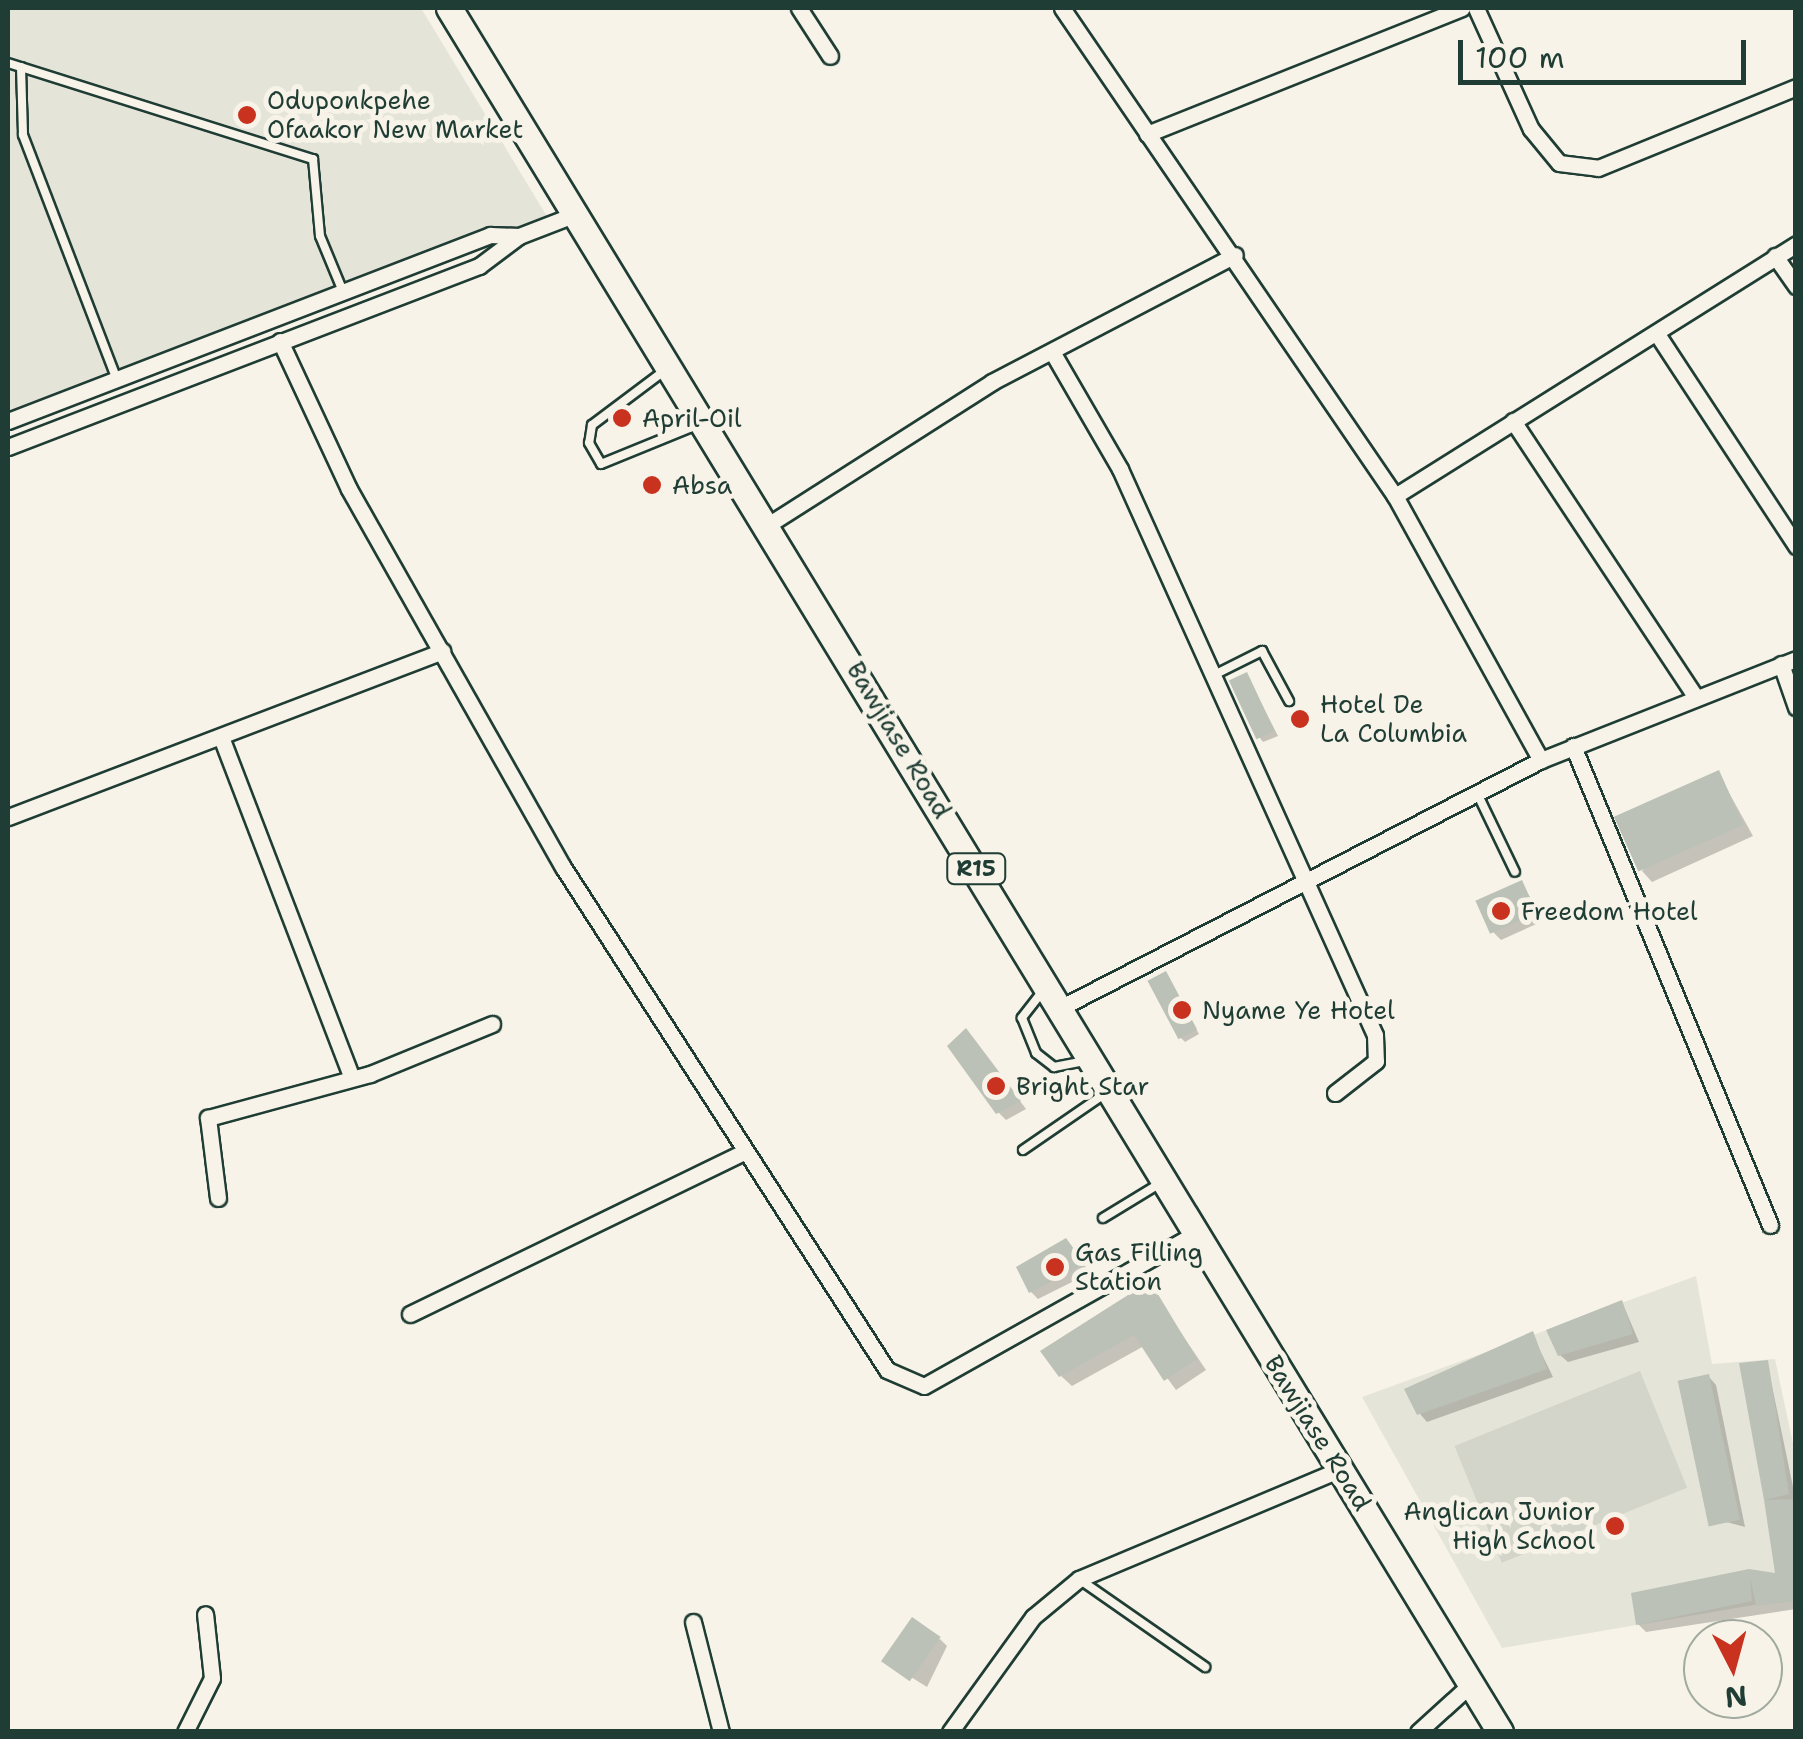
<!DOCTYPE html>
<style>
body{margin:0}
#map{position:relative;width:1803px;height:1739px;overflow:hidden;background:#f7f3e8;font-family:"Shantell Sans",sans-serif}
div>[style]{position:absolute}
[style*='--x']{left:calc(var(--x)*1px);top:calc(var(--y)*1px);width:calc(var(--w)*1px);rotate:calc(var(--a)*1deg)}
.built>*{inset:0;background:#e5e4d9}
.green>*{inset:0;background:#d3d5ca;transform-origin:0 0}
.shadow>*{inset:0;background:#0003}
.building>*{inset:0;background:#bbc1b6;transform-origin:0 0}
.roads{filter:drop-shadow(2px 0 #1f3d34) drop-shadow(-2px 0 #1f3d34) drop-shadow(0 2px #1f3d34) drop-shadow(0 -2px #1f3d34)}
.service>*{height:8px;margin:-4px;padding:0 4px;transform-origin:4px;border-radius:4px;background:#f7f3e8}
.minor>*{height:15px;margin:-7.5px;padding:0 7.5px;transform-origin:7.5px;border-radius:7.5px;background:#f7f3e8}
.primary>*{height:25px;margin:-12.5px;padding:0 12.5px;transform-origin:12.5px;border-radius:12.5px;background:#f7f3e8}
.dots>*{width:28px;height:28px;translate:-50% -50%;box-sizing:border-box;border:5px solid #f7f3e8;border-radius:50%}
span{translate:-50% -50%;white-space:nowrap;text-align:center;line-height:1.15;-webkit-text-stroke:10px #f7f3e8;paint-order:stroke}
.shield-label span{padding:2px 8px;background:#f7f3e8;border:2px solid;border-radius:8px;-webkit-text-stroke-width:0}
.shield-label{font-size:22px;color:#1f3d34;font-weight:700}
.poi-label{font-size:25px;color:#1f3d34}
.left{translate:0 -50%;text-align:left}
.right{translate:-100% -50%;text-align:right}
.street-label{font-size:25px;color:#1f3d34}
.frame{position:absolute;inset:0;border:10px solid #1f3d34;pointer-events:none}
.north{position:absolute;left:1683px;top:1619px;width:100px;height:100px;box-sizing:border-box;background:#f7f3e8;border:2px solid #a1aaa0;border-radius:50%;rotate:174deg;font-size:28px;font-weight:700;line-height:40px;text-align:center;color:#1f3d34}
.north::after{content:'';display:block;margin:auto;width:35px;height:45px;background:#c8321e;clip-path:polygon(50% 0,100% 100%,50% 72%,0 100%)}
.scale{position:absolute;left:1458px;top:40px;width:288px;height:45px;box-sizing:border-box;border:5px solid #1f3d34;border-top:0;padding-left:12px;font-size:30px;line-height:35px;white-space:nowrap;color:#1f3d34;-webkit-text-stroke:8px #f7f3e8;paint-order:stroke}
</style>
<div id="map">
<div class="built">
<div style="clip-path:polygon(8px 8px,421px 8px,551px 223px,8px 432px)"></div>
<div style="clip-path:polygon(1696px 1276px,1712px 1364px,1775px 1359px,1795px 1453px,1795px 1598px,1502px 1648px,1362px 1397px)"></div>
</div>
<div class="green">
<div style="left:1640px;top:1371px;width:126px;height:200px;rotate:68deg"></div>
</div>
<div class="shadow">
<div style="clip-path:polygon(1247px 675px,1278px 736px,1263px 742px,1259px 737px)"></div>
<div style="clip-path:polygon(1718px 773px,1753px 836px,1652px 882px,1642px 871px)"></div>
<div style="clip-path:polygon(1522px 883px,1543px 921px,1501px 940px,1493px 932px)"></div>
<div style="clip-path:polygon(1165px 974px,1199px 1034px,1185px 1042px,1180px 1037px)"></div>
<div style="clip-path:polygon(973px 1039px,1026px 1109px,1006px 1120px,998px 1112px)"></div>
<div style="clip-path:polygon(1073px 1249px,1090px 1273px,1038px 1299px,1031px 1292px)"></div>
<div style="clip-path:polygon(1149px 1285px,1206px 1370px,1176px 1390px,1144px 1346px,1072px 1386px,1061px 1376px)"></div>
<div style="clip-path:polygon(1622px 1302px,1639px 1342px,1568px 1362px,1560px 1355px)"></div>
<div style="clip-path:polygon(1532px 1334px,1553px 1377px,1427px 1422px,1420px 1414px)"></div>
<div style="clip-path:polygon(1767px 1362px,1796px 1501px,1796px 1609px,1646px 1632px,1638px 1624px,1749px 1571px,1778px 1576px,1742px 1365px)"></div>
<div style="clip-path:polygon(1709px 1377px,1716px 1385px,1745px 1527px,1708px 1517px)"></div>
<div style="clip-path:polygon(940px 1639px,947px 1646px,927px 1687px,890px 1664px)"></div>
</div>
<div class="building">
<div style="left:1247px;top:672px;width:65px;height:20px;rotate:65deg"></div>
<div style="left:1719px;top:770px;width:60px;height:115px;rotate:66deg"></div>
<div style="left:1522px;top:880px;width:36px;height:51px;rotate:66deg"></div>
<div style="left:1166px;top:971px;width:66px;height:21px;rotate:62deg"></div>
<div style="clip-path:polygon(966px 1028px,1021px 1101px,996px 1114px,947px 1046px)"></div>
<div style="clip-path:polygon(1066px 1238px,1085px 1264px,1029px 1293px,1016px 1267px)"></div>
<div style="clip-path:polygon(1150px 1281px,1197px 1359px,1164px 1381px,1134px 1335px,1059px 1377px,1040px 1351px)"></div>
<div style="clip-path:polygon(1622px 1300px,1633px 1334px,1558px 1356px,1546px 1330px)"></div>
<div style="clip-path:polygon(1533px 1331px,1547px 1369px,1417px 1415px,1404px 1389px)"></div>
<div style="clip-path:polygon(1768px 1360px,1789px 1494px,1764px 1500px,1739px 1363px)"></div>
<div style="left:1709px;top:1374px;width:149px;height:32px;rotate:78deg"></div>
<div style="clip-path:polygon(1796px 1499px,1796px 1601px,1756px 1606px,1750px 1576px,1752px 1601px,1636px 1625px,1631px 1593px,1749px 1569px,1775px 1573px,1764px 1500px)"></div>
<div style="left:912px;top:1617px;width:35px;height:54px;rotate:35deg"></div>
</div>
<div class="roads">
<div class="service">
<div style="--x:8;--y:63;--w:320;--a:17.5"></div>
<div style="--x:313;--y:159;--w:77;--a:84.8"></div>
<div style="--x:320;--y:236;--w:63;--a:67.5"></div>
<div style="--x:21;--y:67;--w:68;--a:88.3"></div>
<div style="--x:23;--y:135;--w:259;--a:69"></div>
<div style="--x:664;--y:371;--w:90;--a:143.1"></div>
<div style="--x:592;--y:425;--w:18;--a:99"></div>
<div style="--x:589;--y:443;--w:24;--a:60"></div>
<div style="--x:601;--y:464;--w:106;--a:-22.2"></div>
<div style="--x:1214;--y:675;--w:54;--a:-26.6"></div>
<div style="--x:1262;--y:651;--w:57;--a:61.6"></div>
<div style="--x:1478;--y:795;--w:85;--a:64.3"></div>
<div style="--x:1042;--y:992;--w:33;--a:128"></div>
<div style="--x:1022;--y:1018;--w:38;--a:68"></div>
<div style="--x:1036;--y:1053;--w:23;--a:38"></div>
<div style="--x:1054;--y:1067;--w:32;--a:-11"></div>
<div style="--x:1023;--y:1150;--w:101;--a:-34.5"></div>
<div style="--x:1103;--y:1218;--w:66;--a:-31.3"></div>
<div style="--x:1079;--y:1579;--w:154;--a:34.9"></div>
</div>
<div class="minor">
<div style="--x:799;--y:8;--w:57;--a:57.1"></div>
<div style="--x:1062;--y:8;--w:591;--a:55.69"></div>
<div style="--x:1395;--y:496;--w:302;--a:61.1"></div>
<div style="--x:1476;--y:8;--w:133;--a:65.6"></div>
<div style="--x:1531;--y:129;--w:44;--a:50.5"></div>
<div style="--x:1559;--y:163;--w:39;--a:7"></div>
<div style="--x:1598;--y:168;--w:214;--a:-22.2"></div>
<div style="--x:1147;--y:134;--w:339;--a:-21.8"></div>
<div style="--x:1775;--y:256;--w:37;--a:55"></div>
<div style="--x:1657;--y:334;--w:254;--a:56.7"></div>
<div style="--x:280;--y:341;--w:163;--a:65"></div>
<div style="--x:349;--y:489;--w:434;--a:60.5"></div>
<div style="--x:563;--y:867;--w:598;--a:57.21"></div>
<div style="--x:887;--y:1370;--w:40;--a:23.4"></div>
<div style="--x:924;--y:1386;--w:311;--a:-29.3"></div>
<div style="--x:1054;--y:355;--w:132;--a:59.9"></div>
<div style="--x:1120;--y:469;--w:621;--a:65.75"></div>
<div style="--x:1375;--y:1035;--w:26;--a:88"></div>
<div style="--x:1376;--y:1061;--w:52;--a:142"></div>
<div style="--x:8;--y:421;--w:517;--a:-21.1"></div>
<div style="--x:490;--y:235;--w:29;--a:2"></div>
<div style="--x:519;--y:236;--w:61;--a:-21.1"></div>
<div style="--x:1513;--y:421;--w:331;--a:56.5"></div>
<div style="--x:8;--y:447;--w:505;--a:-21.02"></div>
<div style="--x:479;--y:266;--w:50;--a:-36.9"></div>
<div style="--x:1395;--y:496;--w:474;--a:-32.1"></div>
<div style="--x:771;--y:523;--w:262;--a:-32.5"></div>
<div style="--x:992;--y:382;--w:274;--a:-27.6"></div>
<div style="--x:1781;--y:664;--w:46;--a:70.8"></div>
<div style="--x:221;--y:737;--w:362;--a:69"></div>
<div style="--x:1573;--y:746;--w:518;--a:67.64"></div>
<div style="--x:8;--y:817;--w:465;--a:-20.9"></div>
<div style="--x:1058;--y:1009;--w:543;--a:-27.27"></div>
<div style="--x:1541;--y:760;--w:274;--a:-21.6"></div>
<div style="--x:218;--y:1198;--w:81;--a:-97.1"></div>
<div style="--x:208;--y:1118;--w:168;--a:-15.2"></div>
<div style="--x:370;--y:1074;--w:132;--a:-22.3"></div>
<div style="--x:410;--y:1314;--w:371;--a:-25.9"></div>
<div style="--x:693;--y:1622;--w:114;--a:75.7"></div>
<div style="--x:185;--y:1732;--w:60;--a:-63.4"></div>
<div style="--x:212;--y:1678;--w:64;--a:-96.2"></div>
<div style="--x:950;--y:1732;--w:142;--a:-54.2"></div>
<div style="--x:1033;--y:1617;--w:60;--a:-39.6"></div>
<div style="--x:1079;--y:1579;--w:284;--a:-22.8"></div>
<div style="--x:1418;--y:1732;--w:72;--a:-42.2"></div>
</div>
<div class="primary">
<div style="--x:449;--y:8;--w:2019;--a:58.63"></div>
</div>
</div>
<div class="dots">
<div style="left:247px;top:115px;background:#c8321e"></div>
<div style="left:622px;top:418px;background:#c8321e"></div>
<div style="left:652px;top:485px;background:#c8321e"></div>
<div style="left:1300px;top:719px;background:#c8321e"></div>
<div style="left:1501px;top:911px;background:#c8321e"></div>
<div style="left:1182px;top:1010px;background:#c8321e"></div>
<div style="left:996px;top:1086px;background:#c8321e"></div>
<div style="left:1055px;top:1267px;background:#c8321e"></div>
<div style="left:1615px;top:1526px;background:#c8321e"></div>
</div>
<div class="shield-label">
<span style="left:976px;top:869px">R15</span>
</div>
<div class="poi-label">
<span class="left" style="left:267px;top:115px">Oduponkpehe<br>Ofaakor New Market</span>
<span class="left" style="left:642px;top:418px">April-Oil</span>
<span class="left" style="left:672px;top:485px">Absa</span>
<span class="left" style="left:1320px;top:719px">Hotel De<br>La Columbia</span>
<span class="left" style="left:1521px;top:911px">Freedom Hotel</span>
<span class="left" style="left:1202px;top:1010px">Nyame Ye Hotel</span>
<span class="left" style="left:1016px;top:1086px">Bright Star</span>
<span class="left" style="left:1075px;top:1267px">Gas Filling<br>Station</span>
<span class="right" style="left:1595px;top:1526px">Anglican Junior<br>High School</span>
</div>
<div class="street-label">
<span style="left:899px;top:740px;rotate:59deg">Bawjiase Road</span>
<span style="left:1318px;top:1433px;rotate:58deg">Bawjiase Road</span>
</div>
<div class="frame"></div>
<div class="north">N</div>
<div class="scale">100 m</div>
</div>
